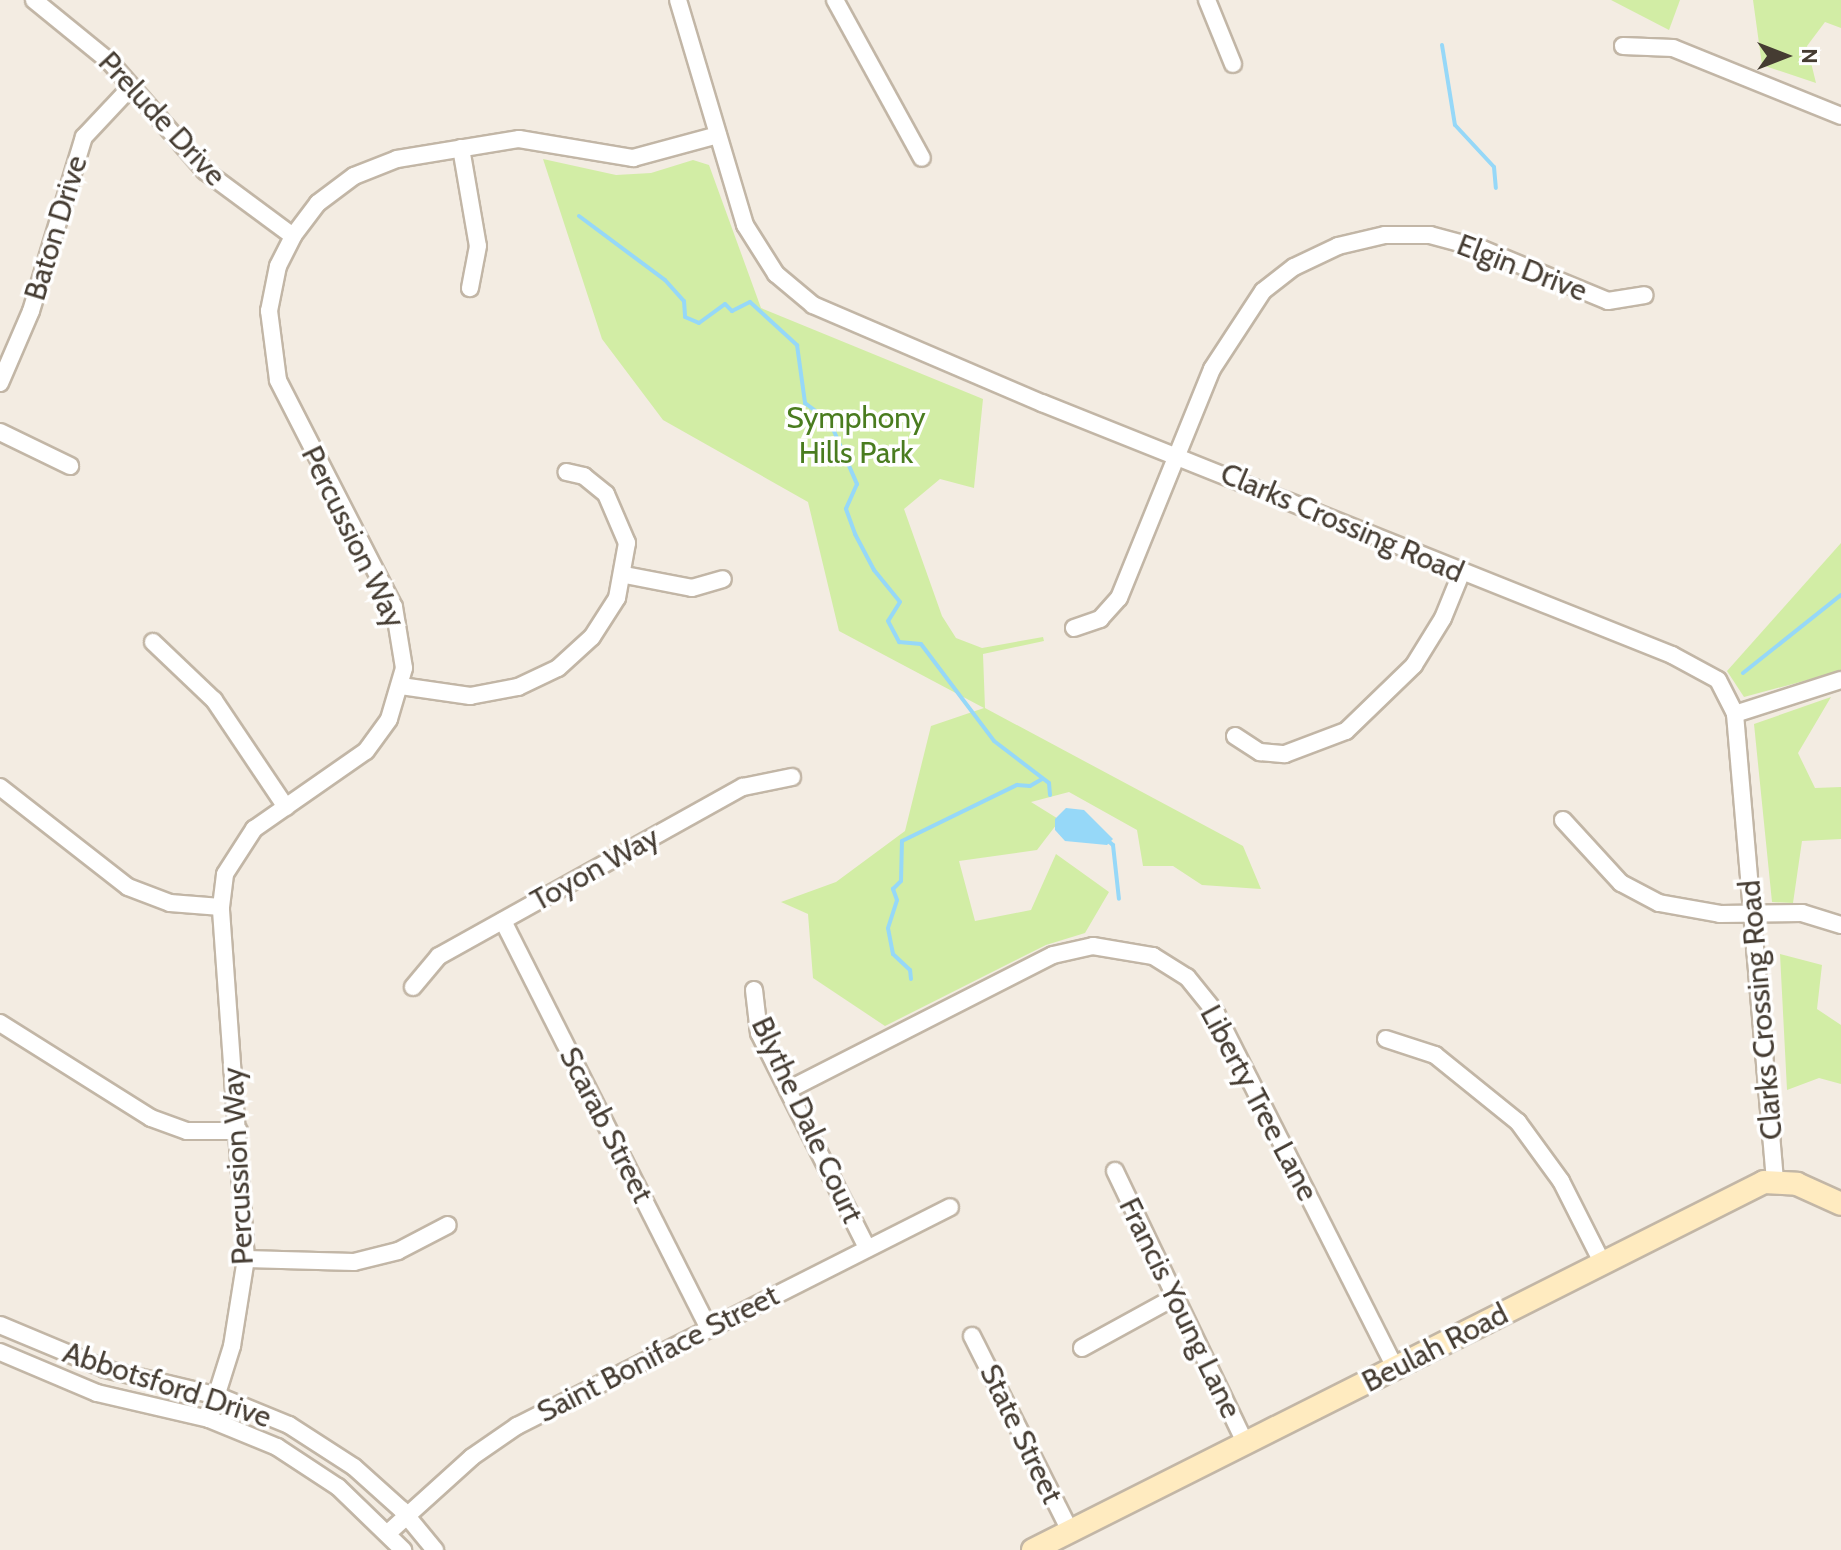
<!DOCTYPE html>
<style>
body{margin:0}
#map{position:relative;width:1841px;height:1550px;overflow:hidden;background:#f3ece2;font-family:Cabin,sans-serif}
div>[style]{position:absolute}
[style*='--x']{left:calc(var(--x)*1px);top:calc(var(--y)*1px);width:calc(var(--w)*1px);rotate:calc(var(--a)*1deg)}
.green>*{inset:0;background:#d2eda5}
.water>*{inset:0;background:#96d8f8}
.stream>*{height:4px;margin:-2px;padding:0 2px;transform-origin:2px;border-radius:2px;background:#96d8f8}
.roads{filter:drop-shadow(2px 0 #c2b6a6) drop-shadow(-2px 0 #c2b6a6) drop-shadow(0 2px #c2b6a6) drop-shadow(0 -2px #c2b6a6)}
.minor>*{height:16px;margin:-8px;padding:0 8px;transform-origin:8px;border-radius:8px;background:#fff}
.secondary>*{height:22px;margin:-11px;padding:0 11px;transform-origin:11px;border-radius:11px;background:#ffebc0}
span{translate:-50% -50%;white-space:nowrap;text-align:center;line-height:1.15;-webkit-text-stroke:7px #fff;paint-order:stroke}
.street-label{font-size:30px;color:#453c32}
.park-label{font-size:30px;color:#4a7c1f}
.north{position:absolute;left:1745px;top:16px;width:80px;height:80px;-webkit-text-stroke:6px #fff;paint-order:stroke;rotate:90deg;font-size:22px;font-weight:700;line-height:32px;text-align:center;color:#453c32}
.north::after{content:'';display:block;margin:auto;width:28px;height:36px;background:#453c32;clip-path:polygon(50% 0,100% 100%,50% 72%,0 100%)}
</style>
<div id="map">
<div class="green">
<div style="clip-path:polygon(1611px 0,1680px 0,1669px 30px)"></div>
<div style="clip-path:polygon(1841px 0,1841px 28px,1825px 22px,1807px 46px,1816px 83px,1762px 65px,1753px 0)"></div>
<div style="clip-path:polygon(543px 159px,616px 175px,651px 173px,693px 160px,709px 165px,761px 308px,983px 399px,974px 488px,940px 479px,904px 509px,942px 616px,956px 638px,982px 648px,1043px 637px,1044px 641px,983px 654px,985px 708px,1243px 846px,1261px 889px,1202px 885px,1173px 866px,1143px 866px,1137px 830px,1069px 792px,1031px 802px,1060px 820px,1037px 850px,959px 861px,975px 921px,1031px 910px,1056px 854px,1109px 892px,1085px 933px,1046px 945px,885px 1026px,813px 978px,808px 914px,781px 902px,836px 882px,905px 831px,931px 726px,984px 708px,839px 631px,808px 502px,663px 420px,602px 339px)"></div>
<div style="clip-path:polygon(1841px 543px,1841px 671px,1744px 697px,1727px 671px)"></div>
<div style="clip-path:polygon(1831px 697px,1798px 753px,1815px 788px,1841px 787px,1841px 839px,1802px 841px,1793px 903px,1772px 902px,1754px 724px)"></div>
<div style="clip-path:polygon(1780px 954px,1822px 965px,1817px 1009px,1841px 1025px,1841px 1084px,1819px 1078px,1787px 1090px)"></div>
</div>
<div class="water">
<div style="clip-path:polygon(1066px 808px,1084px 810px,1113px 839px,1107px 845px,1065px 841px,1055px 830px,1055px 819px)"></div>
</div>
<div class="stream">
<div style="--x:1442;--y:45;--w:81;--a:80.8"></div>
<div style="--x:1455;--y:125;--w:57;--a:47.1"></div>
<div style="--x:1494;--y:167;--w:21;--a:85"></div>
<div style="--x:579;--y:216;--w:107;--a:36.7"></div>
<div style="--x:665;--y:280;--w:28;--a:48"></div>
<div style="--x:684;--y:301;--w:16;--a:86"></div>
<div style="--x:685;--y:317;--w:15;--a:23"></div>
<div style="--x:699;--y:323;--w:32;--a:-36"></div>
<div style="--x:725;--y:304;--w:10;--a:45"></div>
<div style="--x:732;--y:311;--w:20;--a:-27"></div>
<div style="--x:750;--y:302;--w:64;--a:42.5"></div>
<div style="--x:797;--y:345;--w:59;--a:82.1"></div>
<div style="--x:805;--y:403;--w:31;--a:37"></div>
<div style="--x:830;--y:422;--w:68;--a:66.5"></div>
<div style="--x:857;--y:484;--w:27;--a:114"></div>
<div style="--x:846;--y:509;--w:27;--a:70"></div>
<div style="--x:855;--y:534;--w:41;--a:62.2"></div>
<div style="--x:874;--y:570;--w:41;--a:50.9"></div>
<div style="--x:900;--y:602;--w:22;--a:122"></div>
<div style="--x:888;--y:621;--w:24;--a:62"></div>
<div style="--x:899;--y:642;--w:22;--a:5"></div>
<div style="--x:921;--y:644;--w:121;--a:53"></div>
<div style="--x:994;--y:741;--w:69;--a:37.4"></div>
<div style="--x:1049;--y:783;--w:12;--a:85"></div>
<div style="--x:1743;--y:673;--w:125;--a:-38.5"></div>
<div style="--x:1107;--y:840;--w:8;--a:40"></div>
<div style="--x:1113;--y:845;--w:54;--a:83.7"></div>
<div style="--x:911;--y:979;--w:9;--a:-96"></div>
<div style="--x:910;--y:970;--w:23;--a:-137"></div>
<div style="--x:893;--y:954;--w:26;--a:-101"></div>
<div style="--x:888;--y:928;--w:29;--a:-72"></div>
<div style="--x:897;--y:900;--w:12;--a:-110"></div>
<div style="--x:893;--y:889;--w:11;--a:-45"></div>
<div style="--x:901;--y:881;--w:40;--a:-88.6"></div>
<div style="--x:902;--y:841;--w:128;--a:-26"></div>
<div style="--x:1017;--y:785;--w:13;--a:4"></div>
<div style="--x:1030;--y:786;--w:14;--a:-30"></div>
</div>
<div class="roads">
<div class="minor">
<div style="--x:34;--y:0;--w:98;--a:39.2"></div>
<div style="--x:110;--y:62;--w:145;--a:48.9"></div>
<div style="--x:205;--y:171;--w:109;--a:36.5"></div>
<div style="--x:678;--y:0;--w:235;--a:73.4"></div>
<div style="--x:745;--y:225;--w:58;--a:57.7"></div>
<div style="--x:776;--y:274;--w:48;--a:40"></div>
<div style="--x:813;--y:305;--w:249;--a:23.2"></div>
<div style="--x:1042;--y:403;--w:679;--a:21.8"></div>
<div style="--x:1672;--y:655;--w:52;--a:28.5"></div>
<div style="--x:1718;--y:680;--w:38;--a:63"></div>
<div style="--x:1735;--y:714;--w:467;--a:85.1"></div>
<div style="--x:835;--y:0;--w:180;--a:61.2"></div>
<div style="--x:1207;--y:0;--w:69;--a:67.9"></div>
<div style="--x:1623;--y:46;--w:50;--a:2.3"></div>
<div style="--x:1673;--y:48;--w:181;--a:22"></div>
<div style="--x:461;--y:148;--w:99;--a:80.2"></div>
<div style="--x:478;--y:246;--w:43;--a:100.8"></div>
<div style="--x:0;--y:383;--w:78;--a:-66.7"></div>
<div style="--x:31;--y:311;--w:182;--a:-73.1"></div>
<div style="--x:84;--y:137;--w:69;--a:-46.8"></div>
<div style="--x:0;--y:432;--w:78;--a:25.9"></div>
<div style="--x:625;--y:575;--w:68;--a:11"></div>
<div style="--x:692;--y:588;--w:32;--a:-16"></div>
<div style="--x:1074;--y:628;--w:28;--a:-19"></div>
<div style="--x:1100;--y:619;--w:28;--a:-48"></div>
<div style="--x:1119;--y:598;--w:247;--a:-67.9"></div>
<div style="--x:1212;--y:369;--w:93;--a:-56.8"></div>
<div style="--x:1263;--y:291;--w:39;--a:-38"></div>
<div style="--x:1294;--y:267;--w:49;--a:-25.5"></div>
<div style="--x:1338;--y:246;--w:48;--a:-13.2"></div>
<div style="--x:1385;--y:235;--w:45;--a:0"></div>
<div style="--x:1430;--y:235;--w:54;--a:15.1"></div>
<div style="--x:1482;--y:249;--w:136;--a:22.4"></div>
<div style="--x:1608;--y:301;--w:37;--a:-9"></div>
<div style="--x:153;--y:642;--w:84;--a:43.6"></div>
<div style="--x:214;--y:700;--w:129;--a:56.1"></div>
<div style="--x:401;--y:686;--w:70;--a:8.2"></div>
<div style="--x:470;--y:696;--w:49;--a:-10.6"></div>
<div style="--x:518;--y:687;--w:44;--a:-25.4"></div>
<div style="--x:558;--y:668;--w:46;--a:-42.4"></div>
<div style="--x:592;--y:637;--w:46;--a:-57.3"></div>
<div style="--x:617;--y:598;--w:56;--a:-79.7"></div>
<div style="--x:627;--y:543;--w:53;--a:-113.2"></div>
<div style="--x:606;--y:494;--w:28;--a:-141"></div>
<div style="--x:584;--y:476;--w:18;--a:-167"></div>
<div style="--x:1735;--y:714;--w:111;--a:-17.8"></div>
<div style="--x:1235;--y:736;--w:30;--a:33"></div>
<div style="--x:1260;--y:752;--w:25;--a:5"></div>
<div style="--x:1285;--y:754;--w:65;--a:-20.7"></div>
<div style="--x:1346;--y:731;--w:95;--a:-44.1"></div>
<div style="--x:1414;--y:665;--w:55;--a:-58.3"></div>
<div style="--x:1443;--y:618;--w:48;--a:-67.8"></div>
<div style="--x:0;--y:787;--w:162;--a:38"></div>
<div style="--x:128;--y:887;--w:45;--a:20.9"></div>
<div style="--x:170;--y:903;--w:51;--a:4.5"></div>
<div style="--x:1563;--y:820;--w:86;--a:47.4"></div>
<div style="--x:1621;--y:883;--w:43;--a:27.8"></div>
<div style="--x:1659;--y:903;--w:62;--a:10.2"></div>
<div style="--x:1720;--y:914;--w:82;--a:-0.7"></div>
<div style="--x:1802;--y:913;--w:41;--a:17.1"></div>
<div style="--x:503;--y:921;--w:457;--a:63.2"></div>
<div style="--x:413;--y:987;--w:40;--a:-50"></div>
<div style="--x:439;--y:956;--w:348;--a:-29.1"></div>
<div style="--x:743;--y:787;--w:50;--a:-11.5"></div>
<div style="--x:754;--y:990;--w:43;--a:83.4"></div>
<div style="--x:759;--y:1033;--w:241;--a:63.3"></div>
<div style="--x:0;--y:1023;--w:178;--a:32.2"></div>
<div style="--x:151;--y:1118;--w:38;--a:20"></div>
<div style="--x:187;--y:1131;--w:52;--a:0"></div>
<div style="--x:1386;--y:1039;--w:52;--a:18.1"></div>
<div style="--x:1435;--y:1055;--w:107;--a:38.9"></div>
<div style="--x:1518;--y:1122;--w:73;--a:53.9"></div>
<div style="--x:1561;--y:1181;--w:93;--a:63.2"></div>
<div style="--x:788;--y:1090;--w:297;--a:-27"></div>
<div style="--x:1053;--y:955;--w:41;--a:-12.7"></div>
<div style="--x:1093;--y:946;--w:61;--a:9.5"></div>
<div style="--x:1153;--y:956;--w:40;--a:32"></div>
<div style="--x:1187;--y:977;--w:46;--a:51.1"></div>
<div style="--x:1216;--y:1013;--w:398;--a:63.2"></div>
<div style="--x:1115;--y:1171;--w:304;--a:64.4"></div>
<div style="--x:246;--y:1259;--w:108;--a:1.6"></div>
<div style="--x:354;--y:1262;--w:45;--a:-14"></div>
<div style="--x:398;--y:1251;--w:56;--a:-27.5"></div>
<div style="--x:0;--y:1325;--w:114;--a:22.7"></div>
<div style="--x:105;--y:1369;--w:116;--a:13.4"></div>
<div style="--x:218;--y:1396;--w:77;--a:22.2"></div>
<div style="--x:289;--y:1425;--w:77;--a:32.9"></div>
<div style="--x:354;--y:1467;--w:64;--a:41.9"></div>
<div style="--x:402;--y:1510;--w:52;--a:50.5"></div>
<div style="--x:972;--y:1336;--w:218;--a:63.3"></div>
<div style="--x:1082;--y:1348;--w:104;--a:-28.8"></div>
<div style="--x:0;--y:1352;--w:105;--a:22.9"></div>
<div style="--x:97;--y:1393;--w:115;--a:13.1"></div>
<div style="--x:209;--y:1419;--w:74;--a:22.4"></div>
<div style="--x:277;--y:1447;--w:73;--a:33.3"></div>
<div style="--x:338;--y:1487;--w:91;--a:44.1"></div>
<div style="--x:209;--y:1419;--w:77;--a:-72.5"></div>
<div style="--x:232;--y:1346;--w:88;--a:-80.9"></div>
<div style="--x:246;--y:1259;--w:353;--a:-94.1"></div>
<div style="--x:221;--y:907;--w:33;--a:-83"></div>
<div style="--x:225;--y:874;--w:54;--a:-57.2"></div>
<div style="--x:254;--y:829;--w:136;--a:-34.9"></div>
<div style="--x:366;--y:751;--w:39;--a:-54"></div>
<div style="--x:389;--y:719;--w:53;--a:-73.6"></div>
<div style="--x:404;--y:668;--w:62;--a:-99.3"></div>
<div style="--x:394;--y:607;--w:255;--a:-117.1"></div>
<div style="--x:278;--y:380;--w:70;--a:-97.4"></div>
<div style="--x:269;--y:311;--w:46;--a:-78.7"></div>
<div style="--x:278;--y:266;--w:34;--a:-63"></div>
<div style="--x:293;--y:236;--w:41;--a:-52.9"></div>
<div style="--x:318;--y:203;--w:45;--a:-36.9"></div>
<div style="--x:354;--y:176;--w:46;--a:-21.6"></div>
<div style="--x:397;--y:159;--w:124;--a:-9.3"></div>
<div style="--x:519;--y:139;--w:116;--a:9.5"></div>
<div style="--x:633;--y:158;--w:88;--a:-15.1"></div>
<div style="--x:388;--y:1533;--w:113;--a:-42.1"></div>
<div style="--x:472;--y:1457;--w:55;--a:-34.6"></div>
<div style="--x:517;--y:1426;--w:485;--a:-26.8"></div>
</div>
<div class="secondary">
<div style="--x:1033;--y:1550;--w:818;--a:-26.72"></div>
<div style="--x:1764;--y:1182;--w:33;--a:3"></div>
<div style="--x:1797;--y:1184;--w:48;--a:24.4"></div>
</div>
</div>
<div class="street-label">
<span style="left:162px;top:119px;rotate:47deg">Prelude Drive</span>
<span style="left:56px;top:228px;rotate:-73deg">Baton Drive</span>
<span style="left:1522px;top:268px;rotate:21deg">Elgin Drive</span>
<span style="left:1342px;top:523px;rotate:23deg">Clarks Crossing Road</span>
<span style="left:353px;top:537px;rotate:64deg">Percussion Way</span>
<span style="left:595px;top:869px;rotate:-29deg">Toyon Way</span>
<span style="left:1761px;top:1010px;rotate:-95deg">Clarks Crossing Road</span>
<span style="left:1259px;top:1103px;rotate:62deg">Liberty Tree Lane</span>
<span style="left:807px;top:1120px;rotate:65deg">Blythe Dale Court</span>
<span style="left:606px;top:1125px;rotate:63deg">Scarab Street</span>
<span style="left:238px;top:1166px;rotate:-93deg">Percussion Way</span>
<span style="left:1180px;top:1308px;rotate:64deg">Francis Young Lane</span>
<span style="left:1435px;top:1348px;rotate:-27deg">Beulah Road</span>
<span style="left:658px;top:1354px;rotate:-27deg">Saint Boniface Street</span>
<span style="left:167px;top:1385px;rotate:18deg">Abbotsford Drive</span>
<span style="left:1021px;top:1434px;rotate:64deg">State Street</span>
</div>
<div class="park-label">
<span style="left:856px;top:435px">Symphony<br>Hills Park</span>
</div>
<div class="north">N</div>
</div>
